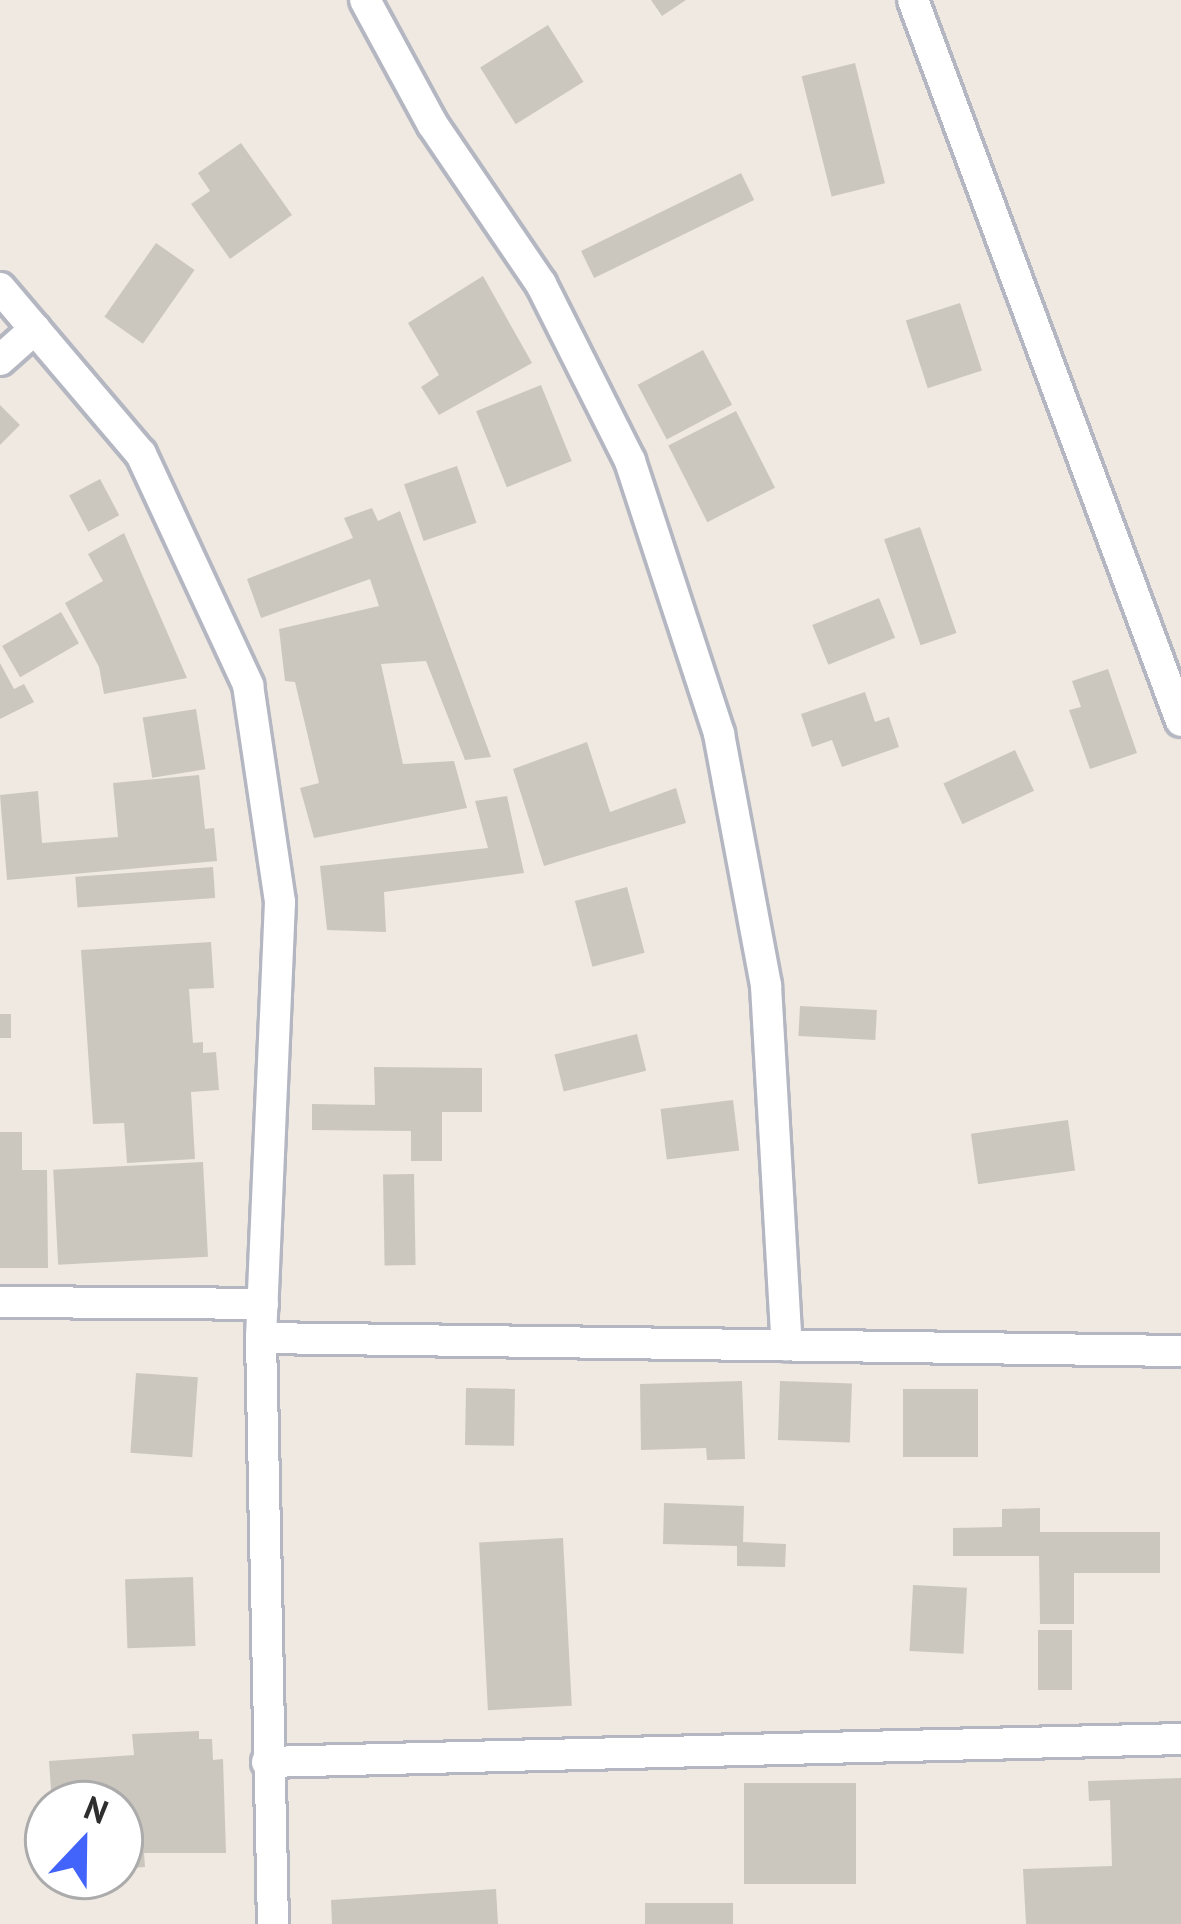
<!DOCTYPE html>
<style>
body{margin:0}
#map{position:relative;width:1181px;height:1924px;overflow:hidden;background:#efe9e1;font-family:"PT Sans",sans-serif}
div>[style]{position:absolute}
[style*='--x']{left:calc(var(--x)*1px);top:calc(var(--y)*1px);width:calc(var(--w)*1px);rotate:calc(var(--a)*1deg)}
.building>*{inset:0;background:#cbc7bf;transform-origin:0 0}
.roads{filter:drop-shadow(3px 0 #b4b7c1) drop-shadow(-3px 0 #b4b7c1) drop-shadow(0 3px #b4b7c1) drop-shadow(0 -3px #b4b7c1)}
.minor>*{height:30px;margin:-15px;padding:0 15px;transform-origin:15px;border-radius:15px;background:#fff}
span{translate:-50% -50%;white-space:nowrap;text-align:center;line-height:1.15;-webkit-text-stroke:9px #fff;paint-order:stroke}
.north{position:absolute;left:24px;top:1780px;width:120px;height:120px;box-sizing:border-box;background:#fff;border:3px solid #ababab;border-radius:50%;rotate:22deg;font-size:33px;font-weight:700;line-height:48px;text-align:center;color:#2e2e2e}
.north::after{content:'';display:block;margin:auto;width:42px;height:54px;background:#4264fb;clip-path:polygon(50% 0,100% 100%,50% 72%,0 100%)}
</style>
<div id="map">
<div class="building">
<div style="clip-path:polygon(651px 0,686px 0,662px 16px)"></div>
<div style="left:548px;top:25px;width:67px;height:80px;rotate:58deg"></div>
<div style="left:855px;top:63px;width:124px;height:55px;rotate:76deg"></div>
<div style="clip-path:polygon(241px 143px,292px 215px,230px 259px,191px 204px,210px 191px,198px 173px)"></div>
<div style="left:741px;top:173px;width:30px;height:178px;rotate:64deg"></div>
<div style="left:156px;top:243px;width:47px;height:90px;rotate:35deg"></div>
<div style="clip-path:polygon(483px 276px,532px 363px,439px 415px,421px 387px,439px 375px,408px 323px)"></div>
<div style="left:960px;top:303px;width:71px;height:57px;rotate:72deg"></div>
<div style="left:703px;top:350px;width:62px;height:74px;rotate:62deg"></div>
<div style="left:541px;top:385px;width:82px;height:70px;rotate:68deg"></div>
<div style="clip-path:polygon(0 405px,20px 425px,0 445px)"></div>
<div style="left:736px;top:411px;width:86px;height:76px;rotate:63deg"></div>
<div style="left:457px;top:466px;width:60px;height:56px;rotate:71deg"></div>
<div style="left:100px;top:479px;width:41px;height:35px;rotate:62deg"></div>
<div style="clip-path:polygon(372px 508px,378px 521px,400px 511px,491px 757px,465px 760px,426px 661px,381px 664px,403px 764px,454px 761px,467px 808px,314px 838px,300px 788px,319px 783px,295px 682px,285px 681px,279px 629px,379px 606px,370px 579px,261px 618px,247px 579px,353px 538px,344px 518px)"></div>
<div style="left:920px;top:527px;width:112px;height:38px;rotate:71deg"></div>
<div style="clip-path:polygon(124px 533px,187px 678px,104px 694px,99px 667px,65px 603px,103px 581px,88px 554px)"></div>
<div style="left:879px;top:598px;width:43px;height:72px;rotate:68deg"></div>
<div style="left:61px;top:612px;width:36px;height:68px;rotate:60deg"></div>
<div style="clip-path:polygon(0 663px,14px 689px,24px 684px,34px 702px,0 719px)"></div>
<div style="clip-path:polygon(1108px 669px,1137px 753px,1090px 769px,1069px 710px,1081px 707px,1072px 681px)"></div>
<div style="clip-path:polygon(865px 692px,875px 722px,889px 717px,899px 747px,842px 767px,832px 740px,812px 747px,801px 714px)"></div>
<div style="left:196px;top:709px;width:61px;height:54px;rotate:81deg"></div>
<div style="clip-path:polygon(587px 742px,610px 812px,676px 788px,686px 823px,544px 866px,513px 769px)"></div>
<div style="left:1015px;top:750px;width:45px;height:79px;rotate:65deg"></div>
<div style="clip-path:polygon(199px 775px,205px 829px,214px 828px,217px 861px,7px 880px,0 795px,38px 791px,42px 843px,118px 837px,113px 783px)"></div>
<div style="clip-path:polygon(507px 796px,524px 873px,384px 892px,386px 932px,327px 930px,320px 866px,488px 848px,475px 801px)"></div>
<div style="left:213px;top:867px;width:31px;height:138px;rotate:86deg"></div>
<div style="left:627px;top:887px;width:68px;height:54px;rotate:75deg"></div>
<div style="clip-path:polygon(211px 942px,214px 988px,189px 989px,193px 1043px,203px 1042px,203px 1053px,216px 1052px,219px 1090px,191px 1092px,195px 1159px,127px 1163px,124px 1123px,93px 1124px,81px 950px)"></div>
<div style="left:800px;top:1006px;width:77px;height:30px;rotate:3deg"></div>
<div style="left:0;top:1014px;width:11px;height:24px"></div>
<div style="left:637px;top:1034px;width:38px;height:85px;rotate:76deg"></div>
<div style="clip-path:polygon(374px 1067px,482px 1068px,482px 1112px,442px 1112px,442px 1161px,411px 1161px,411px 1131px,312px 1130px,312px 1104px,375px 1105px)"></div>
<div style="left:733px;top:1100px;width:51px;height:73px;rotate:83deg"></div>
<div style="left:1068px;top:1120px;width:51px;height:98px;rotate:82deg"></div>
<div style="clip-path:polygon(0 1132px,22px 1132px,22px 1170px,47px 1170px,48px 1268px,0 1268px)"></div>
<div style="left:203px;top:1162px;width:95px;height:150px;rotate:87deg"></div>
<div style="left:414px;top:1174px;width:91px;height:31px;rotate:89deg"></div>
<div style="left:136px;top:1373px;width:62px;height:80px;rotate:4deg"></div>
<div style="clip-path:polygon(742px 1381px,745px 1459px,707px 1460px,706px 1448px,641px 1450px,640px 1384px)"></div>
<div style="left:780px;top:1381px;width:72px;height:59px;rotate:2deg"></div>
<div style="left:466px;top:1388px;width:49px;height:57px;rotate:1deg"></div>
<div style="left:903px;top:1389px;width:75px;height:68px"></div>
<div style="clip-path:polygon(664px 1503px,744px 1506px,743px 1542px,786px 1544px,785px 1567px,737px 1566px,737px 1546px,663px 1544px)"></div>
<div style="clip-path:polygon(1040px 1508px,1040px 1532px,1160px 1532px,1160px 1573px,1074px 1573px,1074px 1624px,1040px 1624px,1039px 1556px,953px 1556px,953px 1528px,1002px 1527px,1002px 1509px)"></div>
<div style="left:563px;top:1538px;width:168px;height:84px;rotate:87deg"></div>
<div style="left:193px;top:1577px;width:69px;height:68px;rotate:88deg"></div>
<div style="left:913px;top:1585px;width:54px;height:66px;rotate:3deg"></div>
<div style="left:1038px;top:1630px;width:34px;height:60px"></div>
<div style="clip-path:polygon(199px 1731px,199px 1739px,212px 1739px,213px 1760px,223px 1759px,226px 1853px,144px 1853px,145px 1867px,120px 1869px,120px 1804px,52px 1804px,49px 1761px,134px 1755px,132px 1734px)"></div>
<div style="clip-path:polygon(1181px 1778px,1181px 1924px,1026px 1924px,1023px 1869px,1112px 1866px,1110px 1800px,1089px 1801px,1088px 1781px)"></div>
<div style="left:744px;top:1783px;width:112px;height:101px"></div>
<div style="clip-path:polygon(496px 1889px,498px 1924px,332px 1924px,331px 1900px)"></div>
<div style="left:645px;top:1903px;width:88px;height:21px"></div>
</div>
<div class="roads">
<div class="minor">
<div style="--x:365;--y:0;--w:142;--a:61.5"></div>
<div style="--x:433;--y:125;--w:192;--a:55.8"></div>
<div style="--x:541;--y:284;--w:198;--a:63.3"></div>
<div style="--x:630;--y:461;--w:287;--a:71.9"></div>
<div style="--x:719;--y:734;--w:256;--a:79.4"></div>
<div style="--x:766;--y:986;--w:360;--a:86.7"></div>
<div style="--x:913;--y:0;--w:769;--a:69.61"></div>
<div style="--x:0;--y:288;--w:218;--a:49.7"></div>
<div style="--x:141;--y:454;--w:255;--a:65.1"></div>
<div style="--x:248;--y:685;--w:219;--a:81.6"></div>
<div style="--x:280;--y:902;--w:436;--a:92.5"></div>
<div style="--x:261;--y:1338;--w:586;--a:88.83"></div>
<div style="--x:0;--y:360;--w:47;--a:-41.5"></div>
<div style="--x:0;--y:1302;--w:263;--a:0.4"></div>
<div style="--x:261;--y:1338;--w:920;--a:0.81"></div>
<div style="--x:267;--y:1762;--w:914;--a:-1.44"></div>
</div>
</div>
<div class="north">N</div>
</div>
